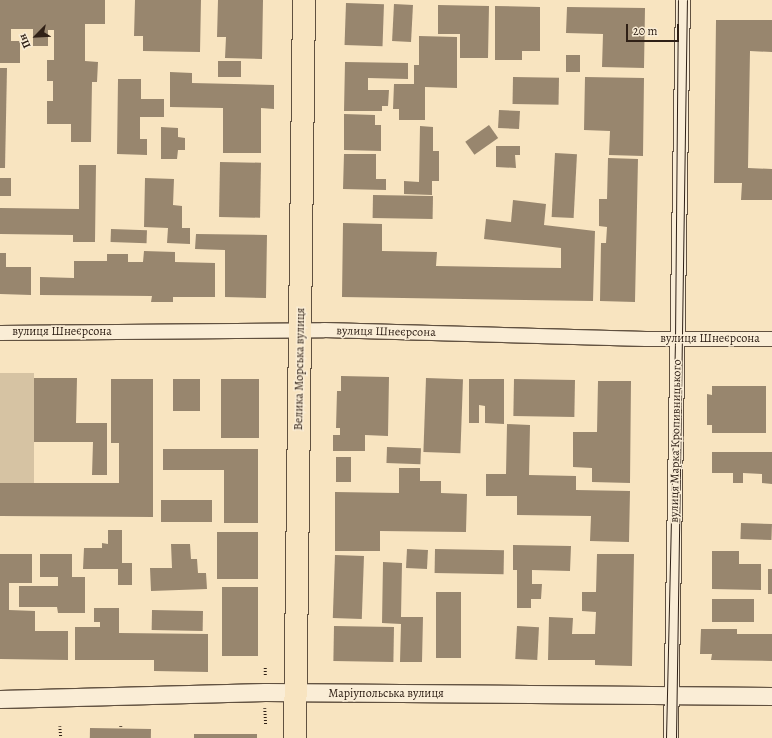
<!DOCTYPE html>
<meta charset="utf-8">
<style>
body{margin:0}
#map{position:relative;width:772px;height:738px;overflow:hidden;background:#f8e4c0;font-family:Alegreya,serif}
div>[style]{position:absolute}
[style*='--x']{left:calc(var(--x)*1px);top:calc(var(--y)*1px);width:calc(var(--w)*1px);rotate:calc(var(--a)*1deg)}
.green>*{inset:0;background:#d6c3a3;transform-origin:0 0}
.building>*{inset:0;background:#98866e;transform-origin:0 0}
.path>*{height:2.5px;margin-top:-1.25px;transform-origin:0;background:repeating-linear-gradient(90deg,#2f2016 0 1px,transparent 0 3px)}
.roads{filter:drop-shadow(1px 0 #615140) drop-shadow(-1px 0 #615140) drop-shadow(0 1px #615140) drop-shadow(0 -1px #615140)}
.minor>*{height:14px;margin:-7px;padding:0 7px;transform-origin:7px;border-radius:7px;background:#faedd6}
.tertiary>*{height:17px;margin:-8.5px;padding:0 8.5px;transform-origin:8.5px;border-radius:8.5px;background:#faedd6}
.primary>*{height:22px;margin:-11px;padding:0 11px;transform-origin:11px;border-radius:11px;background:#f8e4c0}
.tram>*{height:1px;margin:-0.5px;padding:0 0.5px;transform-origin:0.5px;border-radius:0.5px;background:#2f2016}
span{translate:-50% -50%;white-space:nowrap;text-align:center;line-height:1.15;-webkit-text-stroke:3px #faedd6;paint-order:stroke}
.street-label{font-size:12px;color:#2f2016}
.north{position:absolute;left:16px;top:16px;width:40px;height:40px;-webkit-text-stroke:3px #faedd6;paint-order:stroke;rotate:246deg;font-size:11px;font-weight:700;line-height:16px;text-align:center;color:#2f2016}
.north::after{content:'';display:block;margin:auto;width:14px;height:18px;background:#2f2016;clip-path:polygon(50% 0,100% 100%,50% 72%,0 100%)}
.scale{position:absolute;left:626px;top:24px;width:53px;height:18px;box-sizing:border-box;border:2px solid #2f2016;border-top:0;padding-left:5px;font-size:12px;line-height:14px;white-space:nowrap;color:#2f2016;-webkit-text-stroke:3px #faedd6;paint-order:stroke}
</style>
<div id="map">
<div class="green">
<div style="left:0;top:373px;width:34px;height:110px"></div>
</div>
<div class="building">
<div style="clip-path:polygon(0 0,105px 0,105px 24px,85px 24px,85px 61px,98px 62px,97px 82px,92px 82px,91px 142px,71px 142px,71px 124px,47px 124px,47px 101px,53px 101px,53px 81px,47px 81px,47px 60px,54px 60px,54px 30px,48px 30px,48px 46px,33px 46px,33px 29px,11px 29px,11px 41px,20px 41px,20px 63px,0 63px)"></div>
<div style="clip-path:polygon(135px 0,201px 0,200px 52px,143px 51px,143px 36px,134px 36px)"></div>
<div style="clip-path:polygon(218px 0,263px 0,262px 59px,225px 58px,226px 37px,217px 37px)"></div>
<div style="left:346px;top:3px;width:38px;height:42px;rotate:2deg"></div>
<div style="left:394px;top:4px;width:19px;height:37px;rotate:3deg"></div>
<div style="clip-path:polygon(438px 5px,489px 6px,488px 58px,460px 58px,460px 34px,438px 34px)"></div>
<div style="clip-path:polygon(495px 6px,540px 7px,540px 51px,522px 51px,522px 60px,495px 60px)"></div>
<div style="clip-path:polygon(567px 7px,645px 8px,644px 68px,602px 67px,603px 34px,566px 33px)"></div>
<div style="clip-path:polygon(716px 20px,772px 20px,772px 52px,750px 51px,748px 168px,772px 169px,772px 200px,741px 200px,742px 183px,714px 183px)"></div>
<div style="clip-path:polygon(419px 36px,457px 37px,457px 88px,425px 87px,425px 120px,399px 120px,399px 109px,393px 109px,394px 84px,414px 84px,414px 65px,419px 65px)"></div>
<div style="left:566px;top:55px;width:14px;height:17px"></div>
<div style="left:218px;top:61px;width:23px;height:16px"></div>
<div style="clip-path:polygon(345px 62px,408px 63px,408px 79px,368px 78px,368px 90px,389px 90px,388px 106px,382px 106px,382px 111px,344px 111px)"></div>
<div style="clip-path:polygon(0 68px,7px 68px,5px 168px,0 168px)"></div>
<div style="clip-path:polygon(170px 72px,192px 73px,192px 83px,274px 85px,274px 109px,261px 108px,261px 153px,223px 153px,223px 108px,170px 107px)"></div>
<div style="left:513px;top:77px;width:46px;height:27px;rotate:1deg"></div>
<div style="clip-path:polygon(585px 77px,644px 78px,643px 156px,609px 155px,610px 131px,584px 130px)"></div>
<div style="clip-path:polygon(118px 79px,141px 79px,141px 99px,164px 99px,164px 117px,140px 117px,140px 139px,147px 139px,147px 155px,117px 154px)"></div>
<div style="left:499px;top:110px;width:21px;height:18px;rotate:3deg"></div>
<div style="clip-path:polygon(344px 114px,375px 115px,375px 125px,381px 125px,381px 151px,344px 150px)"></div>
<div style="left:489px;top:125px;width:16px;height:29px;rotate:55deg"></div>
<div style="clip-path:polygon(420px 126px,433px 127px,433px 151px,439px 151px,439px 181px,432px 181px,432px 195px,404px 194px,404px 181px,419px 182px)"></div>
<div style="clip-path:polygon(161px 127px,178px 128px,178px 137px,185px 138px,185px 150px,178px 150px,177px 159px,161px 159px)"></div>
<div style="clip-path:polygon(496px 146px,520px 146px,520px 155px,515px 155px,516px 168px,496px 167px)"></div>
<div style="left:555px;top:153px;width:22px;height:64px;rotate:3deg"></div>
<div style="clip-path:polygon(344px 154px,376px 154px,376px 179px,386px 179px,386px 190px,343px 189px)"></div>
<div style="clip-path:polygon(608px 158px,638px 159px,635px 302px,600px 301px,601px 243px,606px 243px,607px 227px,599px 226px,599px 199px,607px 199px)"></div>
<div style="left:220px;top:162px;width:41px;height:55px;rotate:1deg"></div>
<div style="clip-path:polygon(79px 165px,96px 165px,95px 242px,73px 242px,73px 235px,0 234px,0 208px,79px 209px)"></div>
<div style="left:0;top:178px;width:11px;height:18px"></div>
<div style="clip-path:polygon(145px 178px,174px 179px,173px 205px,182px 206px,182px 228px,190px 228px,190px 244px,167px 243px,168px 228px,144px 227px)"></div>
<div style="left:373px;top:195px;width:60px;height:23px;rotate:1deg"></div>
<div style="clip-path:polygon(513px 200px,546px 204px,544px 225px,595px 231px,593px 301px,342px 297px,343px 223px,382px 224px,382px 251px,437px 252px,436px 266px,561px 268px,561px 248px,484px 239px,486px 219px,511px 222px)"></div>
<div style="left:111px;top:229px;width:36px;height:13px;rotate:2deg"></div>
<div style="clip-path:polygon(196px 234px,267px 235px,266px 298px,225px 297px,225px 250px,195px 249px)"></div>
<div style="clip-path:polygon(144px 251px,175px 252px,175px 262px,215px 263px,215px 297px,173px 297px,173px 302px,151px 302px,152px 296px,40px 295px,40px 277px,74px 278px,74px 261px,107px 261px,107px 254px,128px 254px,128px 262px,143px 262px)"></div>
<div style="clip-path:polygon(0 253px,6px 253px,6px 267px,31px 267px,31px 295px,0 294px)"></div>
<div style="clip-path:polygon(341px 376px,389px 377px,388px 436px,365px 435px,365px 451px,333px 451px,333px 435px,340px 435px,340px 428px,336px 428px,337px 391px,341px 391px)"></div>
<div style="clip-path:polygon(34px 378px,77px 378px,76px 423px,107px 423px,107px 475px,92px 475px,93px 442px,34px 442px)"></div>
<div style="left:426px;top:378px;width:37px;height:74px;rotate:2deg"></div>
<div style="clip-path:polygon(111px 379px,153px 379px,153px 517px,0 516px,0 483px,119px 483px,119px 443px,111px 443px)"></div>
<div style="left:173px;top:379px;width:27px;height:32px"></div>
<div style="left:221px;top:379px;width:38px;height:59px"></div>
<div style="clip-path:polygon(469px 379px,504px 379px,504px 424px,485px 423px,485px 406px,479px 405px,479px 423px,469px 423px)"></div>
<div style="left:514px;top:379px;width:61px;height:37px;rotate:1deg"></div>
<div style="clip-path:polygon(598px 381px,631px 381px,630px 483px,592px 482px,592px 468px,573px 467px,573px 432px,597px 432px)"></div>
<div style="clip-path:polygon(712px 386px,766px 386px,766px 433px,712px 433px,712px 425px,707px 425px,707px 394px,712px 395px)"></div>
<div style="clip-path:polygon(507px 424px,530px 425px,529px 475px,576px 476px,576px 490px,630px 491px,629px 542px,590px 541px,591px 516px,517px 515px,517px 496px,486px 496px,486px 474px,506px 474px)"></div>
<div style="left:387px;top:447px;width:34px;height:16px;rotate:2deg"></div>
<div style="clip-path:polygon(163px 449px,258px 449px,258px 523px,224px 523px,224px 470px,163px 470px)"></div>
<div style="clip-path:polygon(712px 452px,772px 452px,772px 484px,762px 483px,762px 474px,743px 473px,743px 483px,733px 483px,733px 473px,712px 473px)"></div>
<div style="left:336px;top:457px;width:15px;height:25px"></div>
<div style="clip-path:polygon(399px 468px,420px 468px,420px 481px,441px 481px,441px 493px,467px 494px,466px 532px,380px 531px,380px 551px,335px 551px,335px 492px,399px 493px)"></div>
<div style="left:161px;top:500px;width:51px;height:22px"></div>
<div style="left:741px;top:523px;width:31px;height:16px;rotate:2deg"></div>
<div style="clip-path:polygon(108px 530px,122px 530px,122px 563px,132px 563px,132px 585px,118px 585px,118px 569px,83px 569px,84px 548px,102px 548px,102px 543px,108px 544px)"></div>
<div style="left:217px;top:532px;width:41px;height:47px"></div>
<div style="clip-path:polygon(171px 544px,190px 544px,191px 559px,197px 559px,198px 573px,206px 573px,207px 589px,151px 591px,150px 568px,172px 568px)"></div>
<div style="clip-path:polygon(513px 545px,571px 546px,570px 571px,532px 570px,532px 584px,542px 584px,541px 599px,531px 599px,531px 608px,517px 608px,517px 570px,513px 570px)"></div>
<div style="left:407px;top:549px;width:21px;height:19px;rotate:3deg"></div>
<div style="left:435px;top:549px;width:69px;height:24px;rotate:1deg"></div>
<div style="clip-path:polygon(712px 551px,739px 551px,739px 564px,761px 564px,761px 590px,712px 589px)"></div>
<div style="clip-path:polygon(0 554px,32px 554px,32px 583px,9px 583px,9px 610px,35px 611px,35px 631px,68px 631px,68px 660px,0 659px)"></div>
<div style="clip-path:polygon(40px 554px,72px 554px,72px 577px,85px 577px,85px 613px,58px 613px,57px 607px,19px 607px,19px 586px,58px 586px,58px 577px,40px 577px)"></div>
<div style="clip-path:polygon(597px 554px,634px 554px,632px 666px,595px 665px,595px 660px,548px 660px,549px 617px,573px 618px,572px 634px,595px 634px,596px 612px,582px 611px,582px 592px,596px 592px)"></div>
<div style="left:335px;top:555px;width:29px;height:63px;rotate:2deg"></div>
<div style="clip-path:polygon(383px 562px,402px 563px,401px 617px,423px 617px,422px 662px,400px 662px,401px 624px,382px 623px)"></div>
<div style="left:768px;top:569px;width:4px;height:25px"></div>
<div style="left:222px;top:587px;width:36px;height:69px"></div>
<div style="left:436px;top:592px;width:25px;height:66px"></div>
<div style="left:712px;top:599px;width:42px;height:23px"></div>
<div style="clip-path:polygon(94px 608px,119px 608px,119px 633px,208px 634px,208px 672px,154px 671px,154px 660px,75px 660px,75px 627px,100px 627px,100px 622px,94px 622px)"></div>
<div style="left:152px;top:610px;width:51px;height:20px;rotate:1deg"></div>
<div style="left:334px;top:626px;width:60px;height:35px;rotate:1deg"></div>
<div style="left:517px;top:626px;width:22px;height:33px;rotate:3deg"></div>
<div style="clip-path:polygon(701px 629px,737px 629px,737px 634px,772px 634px,772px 661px,711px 660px,712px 654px,700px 654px)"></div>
<div style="left:90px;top:728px;width:61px;height:10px;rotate:1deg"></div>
<div style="left:194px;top:734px;width:63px;height:4px"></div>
</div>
<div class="path">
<div style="--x:265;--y:675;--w:9;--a:-90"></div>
<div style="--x:265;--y:708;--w:17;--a:87"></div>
<div style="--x:60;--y:726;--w:12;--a:85"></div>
<div style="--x:121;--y:726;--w:2;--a:90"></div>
</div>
<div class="roads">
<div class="minor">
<div style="--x:0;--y:333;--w:324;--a:-0.5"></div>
<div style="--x:324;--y:330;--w:322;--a:1.6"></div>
<div style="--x:646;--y:339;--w:126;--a:0"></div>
<div style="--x:671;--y:738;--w:738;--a:-89.07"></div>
</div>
<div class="tertiary">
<div style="--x:0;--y:699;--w:265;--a:-1.5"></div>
<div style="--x:265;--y:692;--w:507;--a:0.45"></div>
</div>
<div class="primary">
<div style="--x:295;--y:738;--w:738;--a:-89.3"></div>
</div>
</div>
<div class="tram">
<div style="--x:666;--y:738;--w:398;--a:-88.7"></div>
<div style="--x:675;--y:340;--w:340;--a:-89.5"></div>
<div style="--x:676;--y:738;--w:738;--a:-89.15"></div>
</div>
<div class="street-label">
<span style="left:62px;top:332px">вулиця Шнеєрсона</span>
<span style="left:386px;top:332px;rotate:1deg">вулиця Шнеєрсона</span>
<span style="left:710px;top:339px">вулиця Шнеєрсона</span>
<span style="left:300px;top:369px;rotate:-89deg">Велика Морська вулиця</span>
<span style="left:676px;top:441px;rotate:-89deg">вулиця Марка Кропивницького</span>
<span style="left:386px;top:694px">Маріупольська вулиця</span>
</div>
<div class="north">Пн</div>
<div class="scale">20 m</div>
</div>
